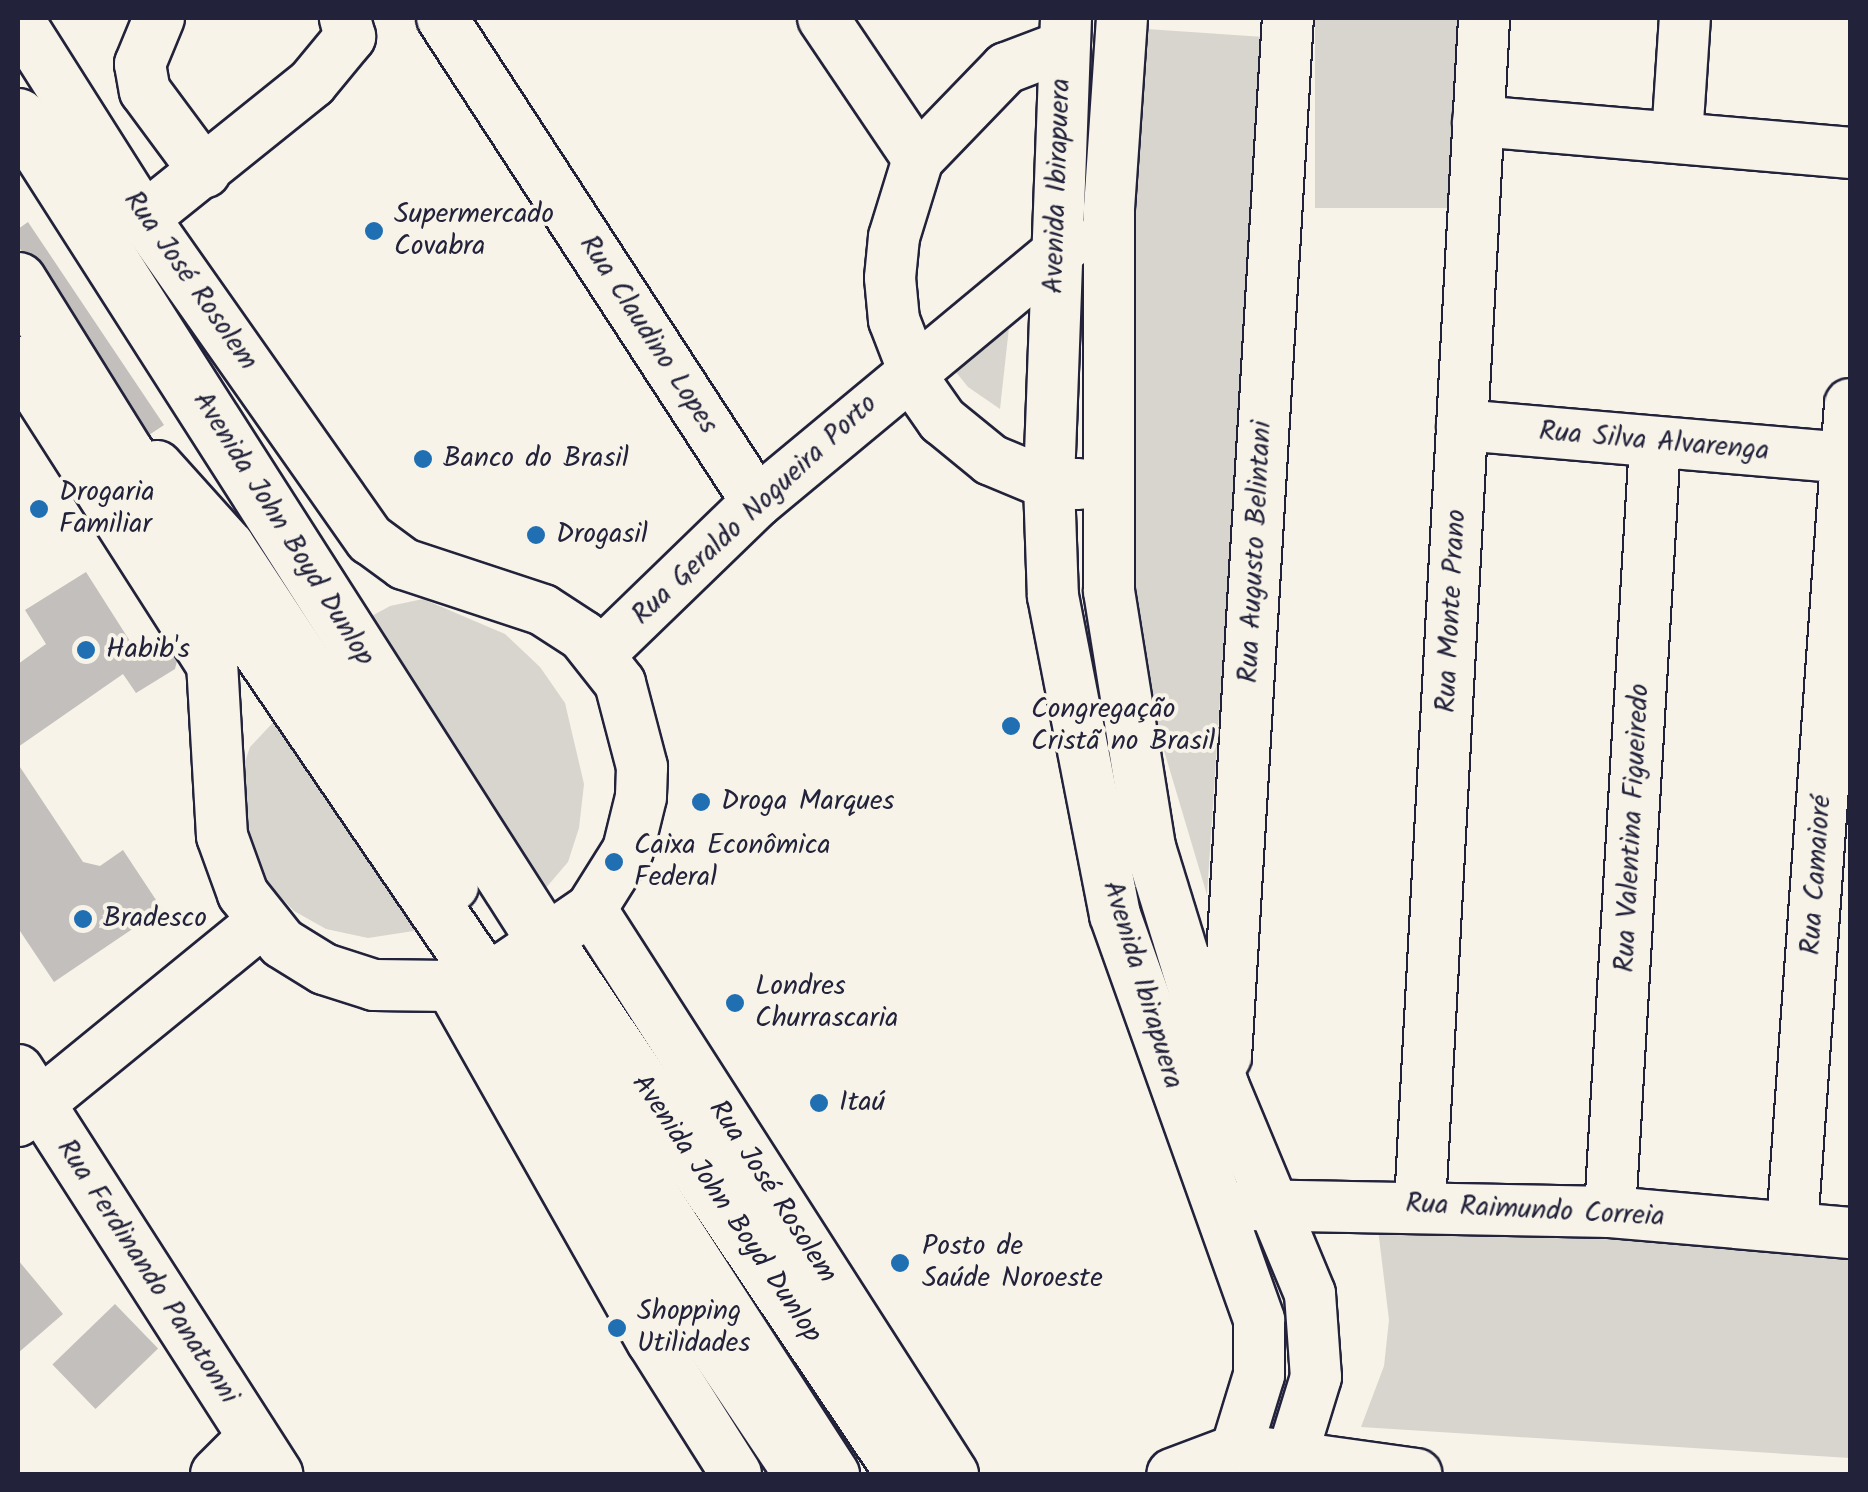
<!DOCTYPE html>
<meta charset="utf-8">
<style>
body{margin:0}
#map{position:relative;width:1868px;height:1492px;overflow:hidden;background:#f7f3e8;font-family:Kalam,sans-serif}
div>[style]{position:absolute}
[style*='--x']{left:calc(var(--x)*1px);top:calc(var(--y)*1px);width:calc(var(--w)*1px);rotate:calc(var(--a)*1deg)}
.green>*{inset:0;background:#d8d5cf;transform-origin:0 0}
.building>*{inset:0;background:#c2bfbd;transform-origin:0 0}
.roads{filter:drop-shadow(2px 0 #22223b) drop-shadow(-2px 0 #22223b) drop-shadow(0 2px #22223b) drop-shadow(0 -2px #22223b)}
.minor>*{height:50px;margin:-25px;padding:0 25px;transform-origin:25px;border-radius:25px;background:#f7f3e8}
.major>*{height:55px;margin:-27.5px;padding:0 27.5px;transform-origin:27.5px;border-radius:27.5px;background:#f7f3e8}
.dots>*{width:28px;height:28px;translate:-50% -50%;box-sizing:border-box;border:5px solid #f7f3e8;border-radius:50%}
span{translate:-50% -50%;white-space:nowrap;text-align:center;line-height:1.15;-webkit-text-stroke:8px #f7f3e8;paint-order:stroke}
.street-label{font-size:28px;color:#22223b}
.poi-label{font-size:28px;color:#22223b}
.left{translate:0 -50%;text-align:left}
.frame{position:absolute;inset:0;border:20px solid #22223b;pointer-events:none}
</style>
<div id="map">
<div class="green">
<div style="left:1315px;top:18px;width:157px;height:190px"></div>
<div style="clip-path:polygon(1132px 28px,1264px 37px,1207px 895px,1129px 633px)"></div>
<div style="clip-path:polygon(1013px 291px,1000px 409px,968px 387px,943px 356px)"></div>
<div style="clip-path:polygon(423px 599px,505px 634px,540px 667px,565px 703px,584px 784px,579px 828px,568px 862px,533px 903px,350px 628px,390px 606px)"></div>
<div style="clip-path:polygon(283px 712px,433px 928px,368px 938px,326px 929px,294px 911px,271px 887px,249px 855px,238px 782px,250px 747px)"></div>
<div style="clip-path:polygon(1378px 1229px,1850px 1242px,1850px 1458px,1361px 1427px,1384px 1366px,1389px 1320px)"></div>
</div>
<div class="building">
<div style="clip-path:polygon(28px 222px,164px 425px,146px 437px,18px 246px,18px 229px)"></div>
<div style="clip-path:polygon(86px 572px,140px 657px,167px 640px,178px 657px,175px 669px,136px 693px,123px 674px,18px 747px,18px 664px,46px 644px,25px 610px)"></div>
<div style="clip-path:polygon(18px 764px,83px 862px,100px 866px,123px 850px,162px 909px,54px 982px,18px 928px)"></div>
<div style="clip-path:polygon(18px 1260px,63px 1314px,18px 1353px)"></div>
<div style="left:115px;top:1304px;width:62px;height:87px;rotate:46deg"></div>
</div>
<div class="roads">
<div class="minor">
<div style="--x:159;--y:18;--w:50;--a:112.4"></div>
<div style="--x:140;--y:64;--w:27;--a:80"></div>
<div style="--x:145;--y:91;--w:101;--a:53.5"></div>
<div style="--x:442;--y:18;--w:577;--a:56.94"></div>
<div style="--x:823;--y:18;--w:170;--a:56"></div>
<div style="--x:1066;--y:18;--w:466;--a:92.1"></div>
<div style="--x:1049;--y:484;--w:112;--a:88"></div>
<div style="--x:1053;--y:596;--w:325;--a:79"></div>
<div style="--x:1115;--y:915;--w:430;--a:70.4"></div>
<div style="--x:1259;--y:1320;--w:55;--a:90"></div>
<div style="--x:1259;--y:1375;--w:78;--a:107"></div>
<div style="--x:1236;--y:1450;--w:68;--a:159.4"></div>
<div style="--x:1122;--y:18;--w:191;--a:93.9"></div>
<div style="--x:1109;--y:209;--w:382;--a:90"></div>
<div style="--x:1109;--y:591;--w:259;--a:80.9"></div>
<div style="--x:1150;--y:847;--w:251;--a:72.9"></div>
<div style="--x:1224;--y:1087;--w:224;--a:67.4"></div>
<div style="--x:1310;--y:1294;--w:83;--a:85.9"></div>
<div style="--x:1316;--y:1377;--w:82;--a:107.1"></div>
<div style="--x:1292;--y:1455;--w:33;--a:145"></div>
<div style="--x:18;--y:19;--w:236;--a:57.7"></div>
<div style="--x:144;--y:218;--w:393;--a:54.9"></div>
<div style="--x:370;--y:539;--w:42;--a:36.3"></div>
<div style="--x:404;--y:564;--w:146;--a:18.3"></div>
<div style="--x:543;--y:610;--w:48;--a:33"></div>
<div style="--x:583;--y:636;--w:60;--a:51.8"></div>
<div style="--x:620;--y:683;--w:87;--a:75.3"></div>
<div style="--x:642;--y:767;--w:30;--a:92"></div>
<div style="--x:641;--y:797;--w:55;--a:103.8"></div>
<div style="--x:628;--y:850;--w:70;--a:122.1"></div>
<div style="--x:591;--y:909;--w:103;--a:145.7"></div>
<div style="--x:506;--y:967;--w:58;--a:160.9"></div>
<div style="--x:451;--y:986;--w:77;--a:-179.3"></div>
<div style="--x:374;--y:985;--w:52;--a:-162.3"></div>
<div style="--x:324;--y:969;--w:49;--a:-148.2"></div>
<div style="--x:282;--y:943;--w:63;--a:-128.5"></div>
<div style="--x:243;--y:894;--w:62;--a:-109.9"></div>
<div style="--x:222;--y:836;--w:171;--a:-93.3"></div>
<div style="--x:212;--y:665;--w:360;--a:-122.6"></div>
<div style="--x:1064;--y:46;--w:62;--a:159.2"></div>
<div style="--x:1006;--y:68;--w:127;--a:134"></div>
<div style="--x:918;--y:159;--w:82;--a:107.1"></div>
<div style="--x:894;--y:237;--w:41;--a:95.6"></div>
<div style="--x:890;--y:278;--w:42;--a:84.6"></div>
<div style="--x:894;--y:320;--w:75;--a:68.9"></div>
<div style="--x:921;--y:390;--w:37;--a:55"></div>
<div style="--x:942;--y:420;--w:63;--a:39.2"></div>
<div style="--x:991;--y:460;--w:63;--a:22.5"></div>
<div style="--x:1049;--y:484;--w:30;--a:0"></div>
<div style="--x:1478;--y:121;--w:373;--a:4.9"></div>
<div style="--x:1677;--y:137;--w:119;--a:-86.2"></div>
<div style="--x:144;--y:218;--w:216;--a:-38.8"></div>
<div style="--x:312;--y:83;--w:60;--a:-50.4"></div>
<div style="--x:350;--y:37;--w:20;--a:-105"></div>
<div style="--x:1462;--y:425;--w:386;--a:4.9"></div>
<div style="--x:157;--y:466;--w:108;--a:48"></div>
<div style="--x:229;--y:546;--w:407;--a:56.6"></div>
<div style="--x:600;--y:654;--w:219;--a:-44.1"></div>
<div style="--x:757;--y:502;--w:407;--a:-39.7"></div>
<div style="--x:591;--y:909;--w:671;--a:57.35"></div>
<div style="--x:451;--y:986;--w:408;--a:60.5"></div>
<div style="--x:652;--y:1341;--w:157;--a:57.7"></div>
<div style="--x:519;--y:987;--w:580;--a:57.1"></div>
<div style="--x:1226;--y:1057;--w:1041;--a:-86.59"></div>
<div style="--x:18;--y:1070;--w:480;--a:57.3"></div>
<div style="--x:18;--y:1121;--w:315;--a:-39.2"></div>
<div style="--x:1247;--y:1205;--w:363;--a:1.1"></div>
<div style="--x:1610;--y:1212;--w:241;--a:5"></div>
<div style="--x:1420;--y:1205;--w:1189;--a:-86.91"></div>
<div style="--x:1610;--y:1212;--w:769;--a:-86.65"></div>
<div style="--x:1792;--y:1227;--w:825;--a:-85.97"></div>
<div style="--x:1258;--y:1452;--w:160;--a:7.9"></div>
<div style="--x:216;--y:1474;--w:52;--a:-45"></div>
</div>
<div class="major">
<div style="--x:18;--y:116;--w:983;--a:57.43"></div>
<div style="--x:547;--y:944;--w:639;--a:56.04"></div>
<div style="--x:18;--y:280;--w:206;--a:58.1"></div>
<div style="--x:127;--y:455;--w:630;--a:55.73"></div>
<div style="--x:482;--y:976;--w:297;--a:58.3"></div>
<div style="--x:638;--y:1229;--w:295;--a:56.2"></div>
</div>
</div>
<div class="dots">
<div style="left:374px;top:231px;background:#1f6fb2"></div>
<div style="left:423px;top:459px;background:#1f6fb2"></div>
<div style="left:39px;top:509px;background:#1f6fb2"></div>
<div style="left:536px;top:535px;background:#1f6fb2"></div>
<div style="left:86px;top:650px;background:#1f6fb2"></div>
<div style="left:1011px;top:726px;background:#1f6fb2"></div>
<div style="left:701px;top:802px;background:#1f6fb2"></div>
<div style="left:614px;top:862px;background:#1f6fb2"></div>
<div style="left:83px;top:919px;background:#1f6fb2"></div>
<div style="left:735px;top:1003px;background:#1f6fb2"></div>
<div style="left:819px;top:1103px;background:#1f6fb2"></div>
<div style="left:900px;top:1263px;background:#1f6fb2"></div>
<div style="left:617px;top:1328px;background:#1f6fb2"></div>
</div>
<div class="street-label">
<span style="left:1058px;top:186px;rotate:-88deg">Avenida Ibirapuera</span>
<span style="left:190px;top:281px;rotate:55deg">Rua José Rosolem</span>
<span style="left:648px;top:335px;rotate:57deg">Rua Claudino Lopes</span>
<span style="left:1654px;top:442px;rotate:5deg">Rua Silva Alvarenga</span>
<span style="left:755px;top:510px;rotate:-43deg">Rua Geraldo Nogueira Porto</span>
<span style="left:283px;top:529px;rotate:58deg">Avenida John Boyd Dunlop</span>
<span style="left:1256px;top:552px;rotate:-87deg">Rua Augusto Belintani</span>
<span style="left:1452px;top:611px;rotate:-87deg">Rua Monte Prano</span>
<span style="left:1633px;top:828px;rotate:-87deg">Rua Valentina Figueiredo</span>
<span style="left:1817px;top:875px;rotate:-86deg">Rua Camaioré</span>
<span style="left:1142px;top:985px;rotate:73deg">Avenida Ibirapuera</span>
<span style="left:772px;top:1192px;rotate:57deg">Rua José Rosolem</span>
<span style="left:726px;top:1209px;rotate:56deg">Avenida John Boyd Dunlop</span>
<span style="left:1535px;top:1211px;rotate:3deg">Rua Raimundo Correia</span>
<span style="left:147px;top:1272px;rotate:57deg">Rua Ferdinando Panatonni</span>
</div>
<div class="poi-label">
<span class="left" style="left:394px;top:231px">Supermercado<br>Covabra</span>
<span class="left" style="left:443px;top:459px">Banco do Brasil</span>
<span class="left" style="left:59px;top:509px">Drogaria<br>Familiar</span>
<span class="left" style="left:556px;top:535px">Drogasil</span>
<span class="left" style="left:106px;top:650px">Habib's</span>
<span class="left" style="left:1031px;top:726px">Congregação<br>Cristã no Brasil</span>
<span class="left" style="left:721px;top:802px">Droga Marques</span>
<span class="left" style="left:634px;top:862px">Caixa Econômica<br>Federal</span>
<span class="left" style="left:103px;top:919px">Bradesco</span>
<span class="left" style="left:755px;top:1003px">Londres<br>Churrascaria</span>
<span class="left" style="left:839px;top:1103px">Itaú</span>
<span class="left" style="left:922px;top:1263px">Posto de<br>Saúde Noroeste</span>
<span class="left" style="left:637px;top:1328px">Shopping<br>Utilidades</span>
</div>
<div class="frame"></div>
</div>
